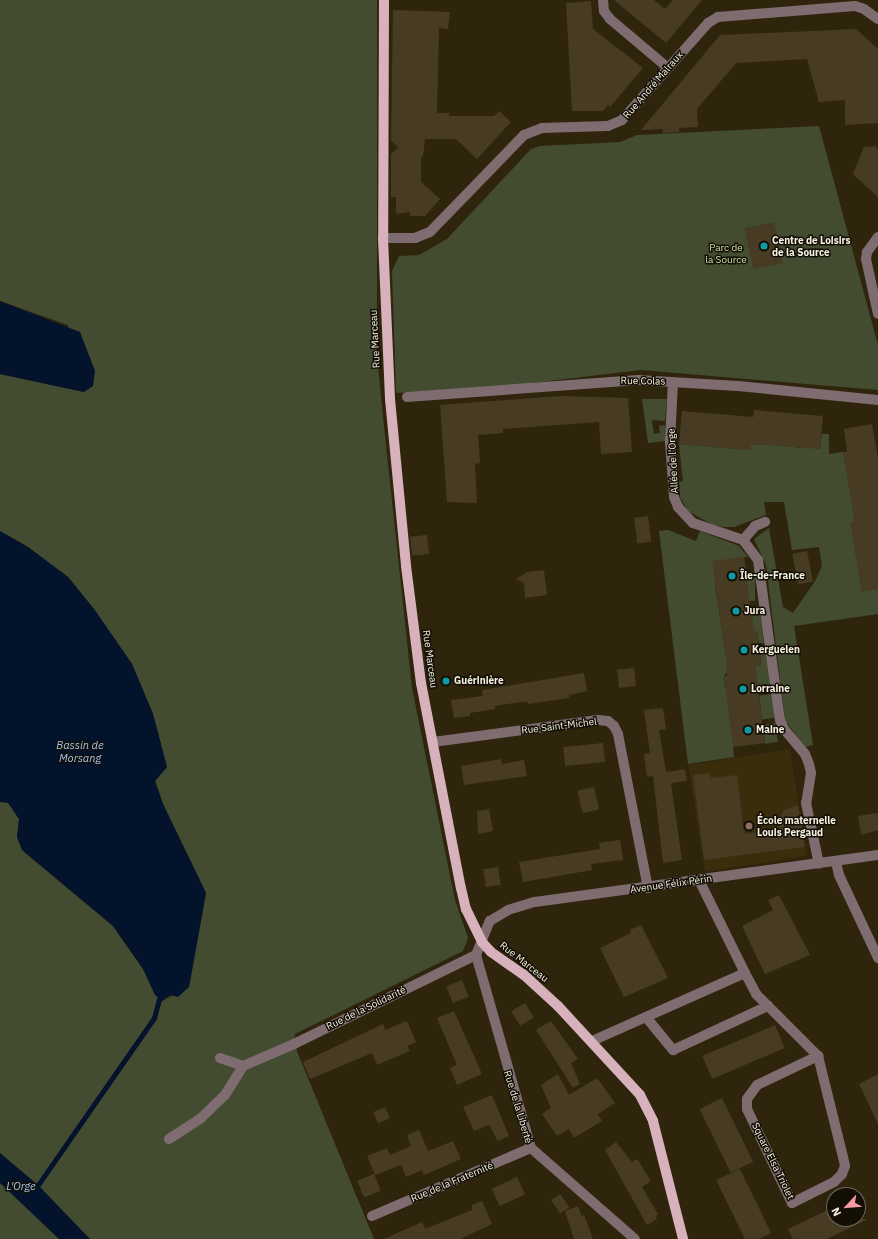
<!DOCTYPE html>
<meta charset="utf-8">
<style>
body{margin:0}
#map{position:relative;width:878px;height:1239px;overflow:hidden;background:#2f250d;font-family:"IBM Plex Sans",sans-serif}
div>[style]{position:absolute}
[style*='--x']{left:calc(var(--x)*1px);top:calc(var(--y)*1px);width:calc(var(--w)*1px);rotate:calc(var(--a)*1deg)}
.built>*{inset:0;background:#3a2d0c;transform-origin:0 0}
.green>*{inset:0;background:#434c31;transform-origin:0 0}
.water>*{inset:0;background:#03132b}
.stream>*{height:4.5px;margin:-2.25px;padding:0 2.25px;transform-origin:2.25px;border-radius:2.25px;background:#03132b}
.building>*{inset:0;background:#473c23;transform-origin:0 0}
.minor>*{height:10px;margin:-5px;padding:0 5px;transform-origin:5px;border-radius:5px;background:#7e6c70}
.major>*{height:10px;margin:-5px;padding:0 5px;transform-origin:5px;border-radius:5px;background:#d7b1bb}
.dots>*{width:11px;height:11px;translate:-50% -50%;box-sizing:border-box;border:2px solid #130f05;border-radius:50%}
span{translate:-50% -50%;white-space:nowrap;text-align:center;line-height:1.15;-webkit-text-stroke:3px #130f05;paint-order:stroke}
.street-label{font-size:10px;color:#f7f1e2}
.poi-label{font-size:10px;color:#f7f1e2;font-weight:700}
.left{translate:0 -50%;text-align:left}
.park-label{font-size:10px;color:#cde1a3}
.water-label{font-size:11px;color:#9fc4f8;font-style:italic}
.north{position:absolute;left:826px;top:1187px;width:40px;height:40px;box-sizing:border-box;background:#130f05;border:1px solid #6e695d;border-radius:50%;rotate:244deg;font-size:11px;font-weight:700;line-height:16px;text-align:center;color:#f7f1e2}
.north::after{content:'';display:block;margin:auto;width:14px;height:18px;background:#f49aa0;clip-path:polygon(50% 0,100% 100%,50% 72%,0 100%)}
</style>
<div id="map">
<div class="built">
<div style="left:790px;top:749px;width:108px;height:103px;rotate:81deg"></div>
</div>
<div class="green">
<div style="clip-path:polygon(0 0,377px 0,377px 355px,383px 417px,412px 688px,455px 900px,468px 938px,463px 951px,295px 1034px,294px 1044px,374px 1239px,0 1239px,0 802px,8px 802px,19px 819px,17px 837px,22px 850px,113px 926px,143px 969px,155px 994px,162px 1001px,189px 987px,206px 893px,163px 804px,155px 781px,167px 767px,153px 714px,132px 664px,94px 609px,68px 577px,28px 547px,0 531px,0 374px,84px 392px,68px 325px,0 301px)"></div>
<div style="clip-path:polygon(819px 126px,878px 345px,878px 390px,641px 370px,515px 385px,396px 393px,392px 271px,399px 256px,419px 255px,447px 239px,531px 149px,540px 146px,620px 142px,637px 135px)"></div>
<div style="clip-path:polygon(642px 399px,667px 399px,665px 421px,652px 420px,654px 434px,660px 433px,659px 426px,665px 425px,666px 441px,648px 443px)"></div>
<div style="clip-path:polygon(822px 434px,829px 434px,829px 454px,843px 452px,845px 464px,848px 464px,847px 474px,855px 521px,854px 544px,862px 591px,878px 589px,878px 614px,794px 626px,813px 745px,805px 747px,785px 720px,766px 565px,754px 539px,769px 528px,783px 607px,793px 613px,815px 581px,822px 566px,819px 547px,792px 550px,784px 502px,764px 502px,766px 515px,734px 527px,723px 527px,711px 524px,688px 511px,680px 497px,679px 481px,683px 482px,679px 444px,751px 450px,751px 444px,764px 445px,764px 443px,800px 448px,800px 445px,820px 449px)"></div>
<div style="clip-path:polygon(668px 530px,696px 541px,700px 531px,739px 546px,748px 557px,738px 558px,715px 584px,728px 670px,724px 676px,725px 688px,727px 688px,730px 724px,732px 724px,734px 757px,688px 764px,659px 531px)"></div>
<div style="left:747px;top:577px;width:8px;height:24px"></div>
<div style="clip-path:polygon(759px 606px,764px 643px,759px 644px,757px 631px,754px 631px,750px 607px)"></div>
<div style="clip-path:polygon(766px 651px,771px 688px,758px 689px,755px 666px,761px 665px,760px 652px)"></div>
<div style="left:772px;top:694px;width:24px;height:13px;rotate:83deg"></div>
<div style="left:775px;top:723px;width:19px;height:13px;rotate:81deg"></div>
</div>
<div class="water">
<div style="clip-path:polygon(0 301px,80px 332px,95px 371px,93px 386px,84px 392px,0 374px)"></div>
<div style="clip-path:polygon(0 531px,28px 547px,68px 577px,94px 609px,132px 664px,153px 714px,167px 767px,155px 781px,163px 804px,206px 893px,189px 987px,178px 997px,170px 995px,162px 1001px,155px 995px,143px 969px,113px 926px,22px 850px,17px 837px,19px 819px,8px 803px,0 802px)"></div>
<div style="clip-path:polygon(0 1153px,38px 1185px,90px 1239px,59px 1239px,0 1183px)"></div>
</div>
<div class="stream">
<div style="--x:38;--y:1185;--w:203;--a:-55.2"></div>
<div style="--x:154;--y:1018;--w:20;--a:-75"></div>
</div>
<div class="building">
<div style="clip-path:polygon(614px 0,654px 0,665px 9px,673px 0,702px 0,666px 43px)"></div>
<div style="clip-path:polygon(591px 1px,593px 29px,643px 68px,610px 107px,608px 105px,603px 111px,572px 111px,566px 3px)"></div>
<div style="clip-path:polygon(393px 10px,450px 12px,448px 29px,439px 28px,437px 113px,449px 113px,449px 116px,494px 116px,499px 111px,511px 122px,477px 159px,456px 139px,425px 139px,423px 157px,421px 157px,421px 182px,440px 199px,425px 216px,410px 216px,410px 212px,396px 214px,396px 197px,391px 197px,391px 154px,398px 147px,391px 141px)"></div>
<div style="clip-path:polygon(856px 29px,878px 49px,878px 123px,845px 125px,845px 100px,819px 102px,807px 59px,736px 63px,697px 109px,698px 127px,679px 128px,679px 132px,663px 133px,663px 129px,641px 130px,720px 35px)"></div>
<div style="clip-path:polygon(876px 146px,878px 150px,878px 197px,853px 174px,864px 147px)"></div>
<div style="left:774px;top:222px;width:42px;height:30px;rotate:78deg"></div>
<div style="clip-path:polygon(561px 396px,628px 398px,632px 452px,601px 454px,599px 422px,503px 429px,503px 433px,478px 435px,480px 463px,475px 464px,477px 503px,447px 502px,440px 405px)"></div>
<div style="clip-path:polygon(754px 410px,823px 416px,820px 449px,751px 444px,751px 450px,679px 444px,682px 411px,753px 417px)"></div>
<div style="clip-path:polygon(872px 424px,878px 458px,878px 589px,862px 592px,850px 522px,855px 521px,843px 452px,847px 452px,844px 429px)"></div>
<div style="left:648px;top:516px;width:26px;height:14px;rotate:83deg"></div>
<div style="left:427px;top:535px;width:19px;height:17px;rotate:84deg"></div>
<div style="left:807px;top:551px;width:31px;height:15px;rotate:79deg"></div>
<div style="clip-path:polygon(744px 557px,754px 631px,757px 631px,761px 665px,755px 666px,765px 743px,733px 747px,724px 676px,727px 676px,726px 670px,728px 670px,712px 561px)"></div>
<div style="clip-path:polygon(544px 570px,547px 595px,525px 598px,524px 583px,516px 579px,527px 572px)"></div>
<div style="left:634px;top:668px;width:18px;height:17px;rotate:84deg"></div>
<div style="clip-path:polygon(584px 673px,587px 691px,569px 695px,569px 698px,528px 704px,527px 702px,520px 702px,495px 706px,495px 709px,470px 713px,470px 716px,454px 718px,451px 700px,483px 696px,482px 690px)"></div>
<div style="clip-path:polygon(663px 708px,666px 729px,659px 730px,666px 772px,685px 769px,687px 781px,671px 783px,682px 860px,663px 863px,653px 776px,647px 777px,644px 754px,650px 753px,644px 710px)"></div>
<div style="left:603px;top:743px;width:19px;height:40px;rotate:84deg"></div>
<div style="clip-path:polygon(501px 759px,502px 764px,524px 760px,527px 776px,464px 785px,461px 766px)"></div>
<div style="clip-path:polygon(710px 773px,711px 778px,737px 775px,744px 834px,779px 829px,778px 821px,784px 810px,798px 805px,805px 847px,704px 860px,693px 775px)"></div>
<div style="left:594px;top:787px;width:23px;height:17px;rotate:77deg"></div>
<div style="clip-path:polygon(489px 809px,493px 831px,478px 834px,477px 811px)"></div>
<div style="clip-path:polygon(878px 813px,878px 830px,861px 835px,858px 816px)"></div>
<div style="clip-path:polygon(620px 840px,623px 860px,591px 864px,592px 870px,523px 882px,519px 862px,600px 849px,599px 843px)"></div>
<div style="left:498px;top:867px;width:18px;height:15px;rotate:81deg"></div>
<div style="clip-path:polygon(779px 895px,810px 955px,765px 974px,742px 926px,773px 910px,768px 900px)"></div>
<div style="clip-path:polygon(641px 925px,668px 978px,624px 997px,600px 948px,631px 933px,630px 930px)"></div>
<div style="left:462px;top:980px;width:18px;height:17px;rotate:68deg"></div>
<div style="left:525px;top:1003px;width:17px;height:16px;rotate:59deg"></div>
<div style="clip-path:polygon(454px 1011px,482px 1074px,457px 1085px,450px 1068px,457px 1065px,437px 1018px)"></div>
<div style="clip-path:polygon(407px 1021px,416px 1042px,407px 1046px,410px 1051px,377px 1065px,372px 1053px,310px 1079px,303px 1062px,383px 1024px,385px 1030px)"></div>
<div style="clip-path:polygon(551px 1021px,578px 1059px,571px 1063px,580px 1084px,573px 1088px,536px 1030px)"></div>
<div style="left:775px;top:1025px;width:25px;height:79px;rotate:67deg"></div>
<div style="clip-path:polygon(558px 1074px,569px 1095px,597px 1078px,615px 1103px,598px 1114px,602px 1121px,574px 1138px,569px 1129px,557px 1136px,542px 1114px,551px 1108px,541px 1085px)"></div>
<div style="clip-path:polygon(878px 1074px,878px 1124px,859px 1084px)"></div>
<div style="clip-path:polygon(492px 1095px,509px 1136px,498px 1141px,489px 1125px,474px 1131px,463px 1107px)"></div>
<div style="left:722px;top:1098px;width:71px;height:25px;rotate:64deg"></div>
<div style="left:385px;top:1107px;width:12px;height:13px;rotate:66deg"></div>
<div style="clip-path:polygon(419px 1130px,428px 1151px,453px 1141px,461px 1159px,424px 1175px,422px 1170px,406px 1177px,401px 1165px,375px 1175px,367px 1156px,387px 1148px,390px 1155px,411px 1146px,407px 1135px)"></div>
<div style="clip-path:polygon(616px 1142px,632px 1162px,637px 1159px,651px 1181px,642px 1187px,658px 1214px,656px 1216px,657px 1219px,647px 1225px,605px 1150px)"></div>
<div style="clip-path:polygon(740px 1169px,771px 1233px,759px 1239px,745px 1239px,716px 1180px)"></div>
<div style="left:374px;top:1174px;width:18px;height:18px;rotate:68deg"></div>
<div style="left:517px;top:1177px;width:19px;height:28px;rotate:65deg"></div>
<div style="left:560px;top:1194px;width:16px;height:11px;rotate:55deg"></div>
<div style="clip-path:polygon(482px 1201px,492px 1224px,460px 1239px,384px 1239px,422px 1222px,425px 1229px,472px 1210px,472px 1205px)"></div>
<div style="clip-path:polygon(578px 1206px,582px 1216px,584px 1215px,593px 1239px,574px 1239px,565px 1211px)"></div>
<div style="clip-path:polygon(834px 1207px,834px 1219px,868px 1219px,827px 1239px,793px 1239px,788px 1229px)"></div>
</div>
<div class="minor">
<div style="--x:603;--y:0;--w:11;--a:85"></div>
<div style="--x:604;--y:11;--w:10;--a:53"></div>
<div style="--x:610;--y:19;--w:76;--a:40.2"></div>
<div style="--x:878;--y:237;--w:19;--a:126"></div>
<div style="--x:867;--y:252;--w:7;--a:98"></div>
<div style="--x:866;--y:259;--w:56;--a:77.7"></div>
<div style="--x:383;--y:238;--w:32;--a:0"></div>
<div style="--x:415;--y:238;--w:16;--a:-22"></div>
<div style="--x:430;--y:232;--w:135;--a:-45.9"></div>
<div style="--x:524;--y:135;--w:19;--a:-21"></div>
<div style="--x:542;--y:128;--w:66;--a:-1.7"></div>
<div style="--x:608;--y:126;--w:15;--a:-23"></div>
<div style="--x:622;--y:120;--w:130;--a:-48.4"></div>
<div style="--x:708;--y:23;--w:12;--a:-31"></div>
<div style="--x:718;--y:17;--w:137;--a:-4.6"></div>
<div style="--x:855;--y:6;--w:9;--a:18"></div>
<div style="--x:864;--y:9;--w:17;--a:36"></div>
<div style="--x:673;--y:382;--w:60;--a:92.9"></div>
<div style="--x:670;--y:442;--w:55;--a:85.8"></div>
<div style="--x:674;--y:497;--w:11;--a:68"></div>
<div style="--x:678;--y:507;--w:22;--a:47"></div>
<div style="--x:693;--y:523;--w:53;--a:18.8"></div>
<div style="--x:743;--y:540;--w:25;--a:53"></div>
<div style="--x:758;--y:560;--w:162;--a:82.2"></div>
<div style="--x:780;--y:720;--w:10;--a:66"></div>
<div style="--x:784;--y:729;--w:33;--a:50"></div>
<div style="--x:805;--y:754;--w:11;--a:68"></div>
<div style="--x:809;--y:764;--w:9;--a:77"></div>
<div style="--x:811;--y:773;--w:30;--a:99"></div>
<div style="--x:806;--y:803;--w:62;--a:78"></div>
<div style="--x:407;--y:397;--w:232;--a:-4.2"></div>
<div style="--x:638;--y:380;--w:100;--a:3.4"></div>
<div style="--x:738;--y:386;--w:141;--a:5.7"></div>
<div style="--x:743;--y:540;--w:18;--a:-49"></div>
<div style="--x:755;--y:526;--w:11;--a:-22"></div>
<div style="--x:433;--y:742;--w:166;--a:-7.6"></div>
<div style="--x:598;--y:720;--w:10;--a:6"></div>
<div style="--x:608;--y:721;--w:8;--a:40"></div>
<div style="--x:614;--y:726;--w:9;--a:63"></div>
<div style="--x:618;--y:734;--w:157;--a:79"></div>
<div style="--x:836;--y:862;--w:13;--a:77"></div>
<div style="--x:839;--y:875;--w:92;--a:64.8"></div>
<div style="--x:699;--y:880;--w:104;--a:63.7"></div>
<div style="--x:476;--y:955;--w:201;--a:74.1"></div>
<div style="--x:531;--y:1148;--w:138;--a:41.2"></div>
<div style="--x:646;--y:1017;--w:43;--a:50.7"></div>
<div style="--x:673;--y:1050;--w:105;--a:-24.9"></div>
<div style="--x:592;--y:1041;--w:167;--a:-24"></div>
<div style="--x:745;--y:973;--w:24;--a:62"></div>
<div style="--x:756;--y:994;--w:88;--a:45"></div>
<div style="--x:818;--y:1056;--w:104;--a:76.1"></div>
<div style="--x:843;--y:1157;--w:9;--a:77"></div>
<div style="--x:845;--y:1166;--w:9;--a:111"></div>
<div style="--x:842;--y:1174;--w:11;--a:135"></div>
<div style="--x:834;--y:1182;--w:47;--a:153.4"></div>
<div style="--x:792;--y:1203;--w:104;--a:-115.6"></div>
<div style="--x:747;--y:1109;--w:10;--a:-90"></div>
<div style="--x:747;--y:1099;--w:17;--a:-54"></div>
<div style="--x:757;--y:1085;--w:68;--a:-25.4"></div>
<div style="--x:220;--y:1058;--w:24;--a:19"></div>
<div style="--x:243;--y:1066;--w:56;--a:-23.3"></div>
<div style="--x:294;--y:1044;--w:203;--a:-26.1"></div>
<div style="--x:476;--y:955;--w:37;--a:-68"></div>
<div style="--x:490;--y:921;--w:21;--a:-31"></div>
<div style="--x:508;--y:910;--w:28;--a:-17"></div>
<div style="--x:535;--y:902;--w:346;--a:-7.8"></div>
<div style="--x:169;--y:1139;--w:38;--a:-33"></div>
<div style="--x:201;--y:1118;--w:33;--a:-44"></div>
<div style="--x:225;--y:1095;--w:34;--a:-58"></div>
<div style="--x:372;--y:1216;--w:173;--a:-23.2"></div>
</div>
<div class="major">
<div style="--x:384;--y:0;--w:238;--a:90.2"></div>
<div style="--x:383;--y:238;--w:161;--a:87.5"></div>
<div style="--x:390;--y:399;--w:168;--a:84.5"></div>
<div style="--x:406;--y:566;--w:118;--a:82.7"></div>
<div style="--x:421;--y:683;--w:209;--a:79"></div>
<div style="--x:461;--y:888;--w:22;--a:77"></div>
<div style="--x:466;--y:909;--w:37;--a:64"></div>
<div style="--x:482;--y:942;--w:13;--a:48"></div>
<div style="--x:491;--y:952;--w:39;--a:35"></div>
<div style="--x:523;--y:974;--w:47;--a:42.4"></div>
<div style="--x:558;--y:1006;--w:121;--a:47.3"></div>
<div style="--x:640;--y:1095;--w:29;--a:63"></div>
<div style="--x:653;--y:1121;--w:122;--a:75.7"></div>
</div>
<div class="dots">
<div style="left:764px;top:246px;background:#0f9aa8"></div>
<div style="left:732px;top:576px;background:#0f9aa8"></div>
<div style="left:736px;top:611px;background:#0f9aa8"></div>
<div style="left:744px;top:650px;background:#0f9aa8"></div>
<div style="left:446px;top:681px;background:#0f9aa8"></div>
<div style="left:743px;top:689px;background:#0f9aa8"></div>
<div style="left:748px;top:730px;background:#0f9aa8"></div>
<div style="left:749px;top:826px;background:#8d6e63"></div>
</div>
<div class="street-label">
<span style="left:653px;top:85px;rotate:-49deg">Rue André Malraux</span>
<span style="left:375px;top:339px;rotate:-93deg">Rue Marceau</span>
<span style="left:643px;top:381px;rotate:1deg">Rue Colas</span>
<span style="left:673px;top:461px;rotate:-93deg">Allée de l'Orge</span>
<span style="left:430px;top:659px;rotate:82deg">Rue Marceau</span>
<span style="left:559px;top:726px;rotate:-7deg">Rue Saint-Michel</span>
<span style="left:671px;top:884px;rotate:-8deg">Avenue Félix Périn</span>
<span style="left:524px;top:962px;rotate:38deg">Rue Marceau</span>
<span style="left:366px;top:1008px;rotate:-26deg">Rue de la Solidarité</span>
<span style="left:518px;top:1107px;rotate:73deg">Rue de la Liberté</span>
<span style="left:773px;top:1161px;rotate:64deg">Square Elsa Triolet</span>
<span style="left:452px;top:1182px;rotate:-23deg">Rue de la Fraternité</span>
</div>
<div class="poi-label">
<span class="left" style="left:772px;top:246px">Centre de Loisirs<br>de la Source</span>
<span class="left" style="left:740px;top:576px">Île-de-France</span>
<span class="left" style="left:744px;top:611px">Jura</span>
<span class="left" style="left:752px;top:650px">Kerguelen</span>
<span class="left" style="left:454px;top:681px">Guérinière</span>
<span class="left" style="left:751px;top:689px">Lorraine</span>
<span class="left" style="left:756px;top:730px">Maine</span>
<span class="left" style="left:757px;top:826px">École maternelle<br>Louis Pergaud</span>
</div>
<div class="park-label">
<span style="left:726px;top:253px">Parc de<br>la Source</span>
</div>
<div class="water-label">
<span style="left:80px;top:752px">Bassin de<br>Morsang</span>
<span style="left:21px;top:1186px">L'Orge</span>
</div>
<div class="north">N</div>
</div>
